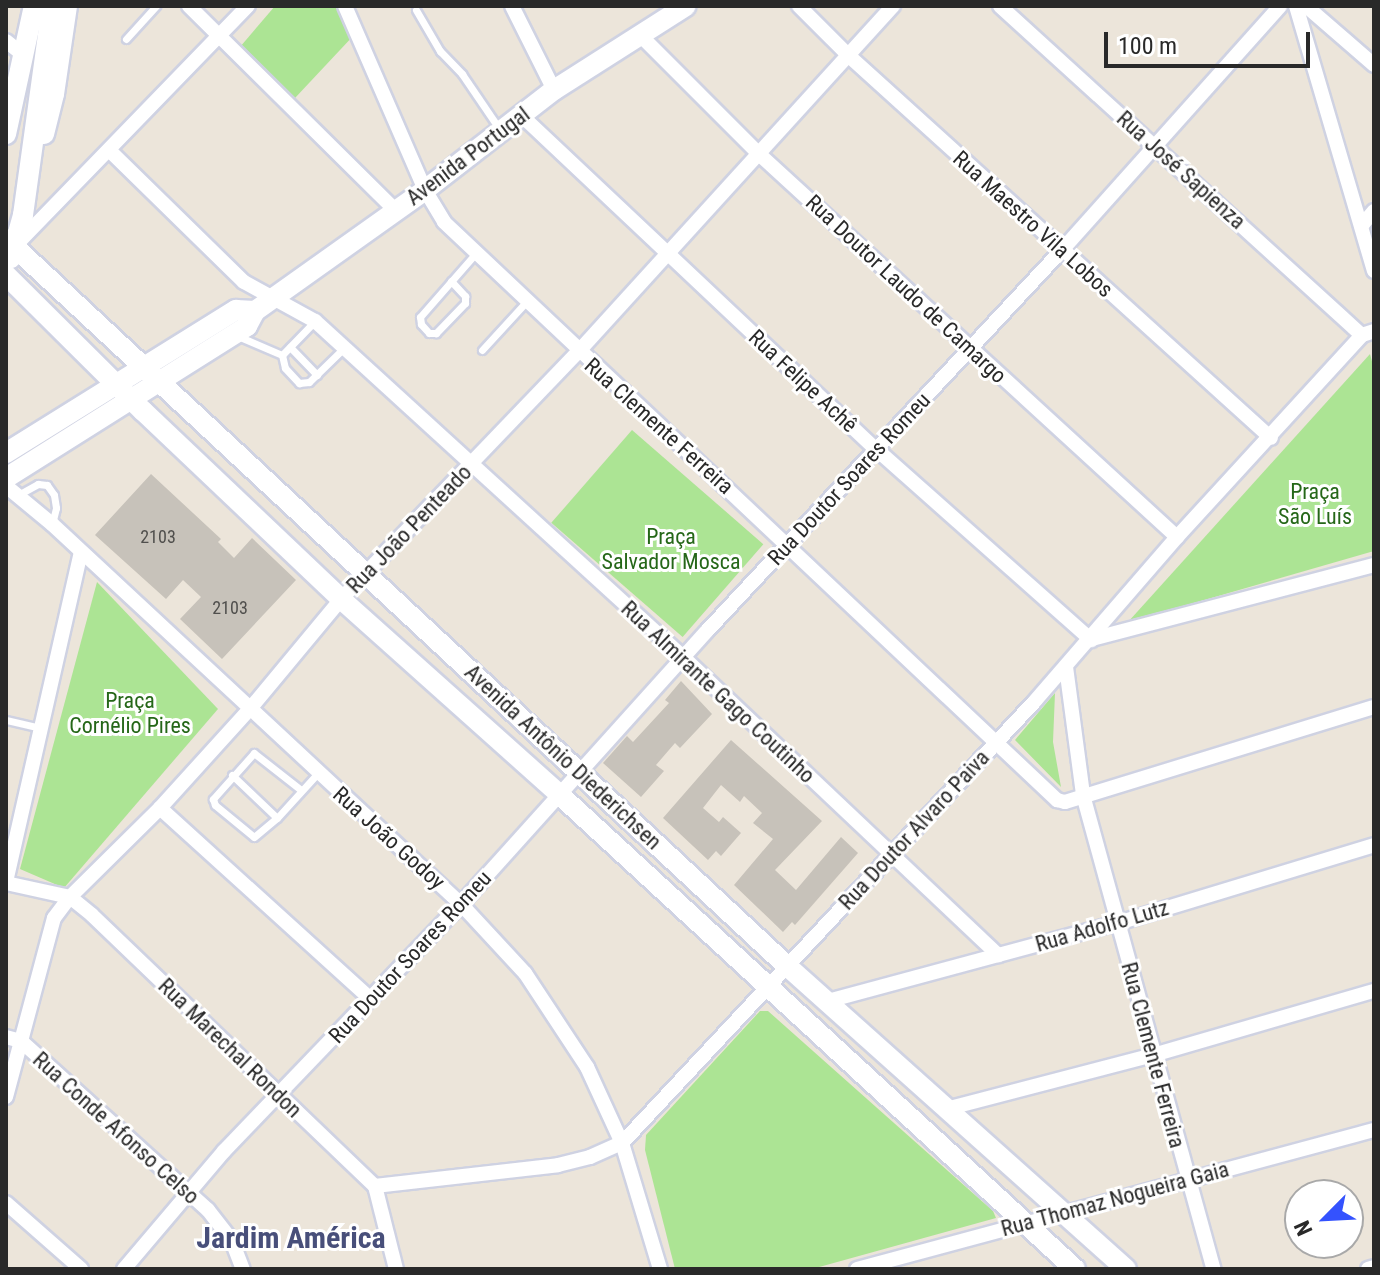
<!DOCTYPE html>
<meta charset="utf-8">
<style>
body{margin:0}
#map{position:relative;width:1380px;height:1275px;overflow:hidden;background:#ece5da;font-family:"Roboto Condensed",sans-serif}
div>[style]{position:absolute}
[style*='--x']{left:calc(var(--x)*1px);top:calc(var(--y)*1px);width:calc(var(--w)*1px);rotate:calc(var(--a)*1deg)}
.green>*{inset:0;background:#ace494;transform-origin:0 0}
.building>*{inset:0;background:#c7c2ba}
.roads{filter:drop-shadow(2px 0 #cfd2e2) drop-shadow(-2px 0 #cfd2e2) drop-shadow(0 2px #cfd2e2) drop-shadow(0 -2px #cfd2e2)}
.lane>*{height:7px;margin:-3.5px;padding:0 3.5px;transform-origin:3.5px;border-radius:3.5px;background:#fff}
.street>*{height:14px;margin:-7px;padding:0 7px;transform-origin:7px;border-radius:7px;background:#fff}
.secondary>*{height:20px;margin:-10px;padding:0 10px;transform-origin:10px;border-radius:10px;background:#fff}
span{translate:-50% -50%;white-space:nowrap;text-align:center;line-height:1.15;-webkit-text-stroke:6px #fff;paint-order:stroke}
.number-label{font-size:18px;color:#504f4d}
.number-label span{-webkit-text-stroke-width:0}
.street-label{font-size:22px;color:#292929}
.park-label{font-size:22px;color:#256718}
.district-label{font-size:30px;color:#484f7a;font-weight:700}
.frame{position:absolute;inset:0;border:8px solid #292929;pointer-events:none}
.north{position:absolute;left:1284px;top:1179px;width:80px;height:80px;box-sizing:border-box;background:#fff;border:2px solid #a9a9a9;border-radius:50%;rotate:246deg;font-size:22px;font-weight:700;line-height:32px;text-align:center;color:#292929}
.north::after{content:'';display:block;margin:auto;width:28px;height:36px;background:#3452fe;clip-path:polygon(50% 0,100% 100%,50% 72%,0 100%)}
.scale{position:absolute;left:1104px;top:32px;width:206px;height:36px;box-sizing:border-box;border:4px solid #292929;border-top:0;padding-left:10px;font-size:24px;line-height:28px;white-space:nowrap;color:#292929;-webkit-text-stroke:6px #fff;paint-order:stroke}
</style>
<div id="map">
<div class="green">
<div style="clip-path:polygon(275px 6px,342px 6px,355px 34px,295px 98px,240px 47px)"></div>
<div style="clip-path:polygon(1370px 354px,1374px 369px,1374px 551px,1128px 622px)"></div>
<div style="left:632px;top:430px;width:174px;height:123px;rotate:41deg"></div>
<div style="clip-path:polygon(97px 582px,218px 709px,64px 888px,20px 869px)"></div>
<div style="clip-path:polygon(1055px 693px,1053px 742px,1061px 787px,1015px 740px)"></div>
<div style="clip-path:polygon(760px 1011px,768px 1011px,993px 1211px,996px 1218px,812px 1269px,675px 1269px,645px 1150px,646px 1135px)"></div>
</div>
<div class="building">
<div style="clip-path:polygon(151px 474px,221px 539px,218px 542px,234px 558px,252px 538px,296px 580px,222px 659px,180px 619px,201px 597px,183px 580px,166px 599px,95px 535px)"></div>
<div style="clip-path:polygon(681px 681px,712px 714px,680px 748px,675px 743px,656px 765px,664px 771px,641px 797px,603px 763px,627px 736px,633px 742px,669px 703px,665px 700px)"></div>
<div style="clip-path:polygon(731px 740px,822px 821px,775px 870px,796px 890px,841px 837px,858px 853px,795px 925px,792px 922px,783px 932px,734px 885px,773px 839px,753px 823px,762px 813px,744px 796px,740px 802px,721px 785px,703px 808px,719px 822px,723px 817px,741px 833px,721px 856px,716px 851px,708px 860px,663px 818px)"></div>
</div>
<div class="roads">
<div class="lane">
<div style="--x:416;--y:10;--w:48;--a:59.7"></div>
<div style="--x:440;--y:51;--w:32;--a:46"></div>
<div style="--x:462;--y:74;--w:68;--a:55.8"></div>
<div style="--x:126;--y:39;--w:45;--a:-47.7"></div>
<div style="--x:451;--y:281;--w:21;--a:47"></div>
<div style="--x:465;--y:296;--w:7;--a:90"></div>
<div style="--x:465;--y:303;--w:42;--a:134"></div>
<div style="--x:436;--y:333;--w:7;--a:180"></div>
<div style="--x:429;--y:333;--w:12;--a:-132"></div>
<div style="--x:421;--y:324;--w:7;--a:-98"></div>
<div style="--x:420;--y:317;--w:85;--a:-48.8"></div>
<div style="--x:315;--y:321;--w:47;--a:134.1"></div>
<div style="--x:282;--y:355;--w:13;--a:77"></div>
<div style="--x:285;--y:368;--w:21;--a:47"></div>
<div style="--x:299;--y:383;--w:10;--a:-6"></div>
<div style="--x:309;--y:382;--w:49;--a:-44.2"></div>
<div style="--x:240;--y:337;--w:46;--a:23.2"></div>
<div style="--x:290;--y:347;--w:39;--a:46"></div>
<div style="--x:482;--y:350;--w:65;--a:-47.5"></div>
<div style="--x:18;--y:495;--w:23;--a:-29"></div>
<div style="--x:38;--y:484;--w:9;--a:6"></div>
<div style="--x:47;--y:485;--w:12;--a:55"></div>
<div style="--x:54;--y:495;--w:13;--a:81"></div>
<div style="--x:56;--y:508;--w:16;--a:104"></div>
<div style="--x:6;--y:720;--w:36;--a:13"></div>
<div style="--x:232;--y:775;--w:62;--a:43.7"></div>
<div style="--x:301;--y:790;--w:60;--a:-141.8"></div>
<div style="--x:254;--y:753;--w:62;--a:131.7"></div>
<div style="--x:213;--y:799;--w:6;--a:72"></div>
<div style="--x:215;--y:805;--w:50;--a:39.4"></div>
<div style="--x:254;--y:837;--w:30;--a:-40"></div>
<div style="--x:277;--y:818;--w:61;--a:-47.7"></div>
</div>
<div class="street">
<div style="--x:189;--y:6;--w:291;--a:44.7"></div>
<div style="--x:345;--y:6;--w:201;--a:66.5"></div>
<div style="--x:425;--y:190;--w:37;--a:59"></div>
<div style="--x:444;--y:222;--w:843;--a:43.32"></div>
<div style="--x:1057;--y:800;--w:8;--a:14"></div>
<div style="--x:1065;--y:802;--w:323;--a:-17.1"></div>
<div style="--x:512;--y:6;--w:94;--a:63.4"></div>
<div style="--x:799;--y:6;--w:71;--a:45"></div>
<div style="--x:849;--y:56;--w:569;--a:42.15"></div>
<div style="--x:1000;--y:6;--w:489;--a:42.3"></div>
<div style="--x:1296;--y:6;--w:276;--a:73.6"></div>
<div style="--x:1306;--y:6;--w:90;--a:40.9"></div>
<div style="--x:640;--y:35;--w:168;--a:45"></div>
<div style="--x:759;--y:154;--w:567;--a:42.5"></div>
<div style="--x:6;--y:41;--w:14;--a:39"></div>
<div style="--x:521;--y:115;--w:487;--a:43.3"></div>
<div style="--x:876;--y:449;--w:288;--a:41.6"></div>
<div style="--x:110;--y:151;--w:187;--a:44.4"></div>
<div style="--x:244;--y:282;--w:81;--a:28.8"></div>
<div style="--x:315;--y:321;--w:498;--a:42.4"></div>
<div style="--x:683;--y:657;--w:434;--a:43.4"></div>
<div style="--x:1363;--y:224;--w:17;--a:-50"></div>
<div style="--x:17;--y:244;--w:332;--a:-45.9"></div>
<div style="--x:6;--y:486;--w:60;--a:39.6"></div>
<div style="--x:52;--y:524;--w:558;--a:42.9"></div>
<div style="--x:461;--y:904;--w:94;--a:47.2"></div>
<div style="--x:525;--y:973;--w:113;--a:56.6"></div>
<div style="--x:587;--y:1067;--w:84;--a:65.3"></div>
<div style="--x:622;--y:1143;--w:132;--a:73.2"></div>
<div style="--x:1092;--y:639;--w:292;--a:-14.7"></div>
<div style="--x:1066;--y:667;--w:129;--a:82.4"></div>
<div style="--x:1083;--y:795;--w:492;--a:74.6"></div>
<div style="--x:160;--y:808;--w:285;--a:42.2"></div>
<div style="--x:6;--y:882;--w:338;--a:-77.2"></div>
<div style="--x:6;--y:883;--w:66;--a:12.3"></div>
<div style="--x:70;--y:897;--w:28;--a:39"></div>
<div style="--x:92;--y:915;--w:392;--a:43.8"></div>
<div style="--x:375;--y:1186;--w:86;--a:75.8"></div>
<div style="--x:828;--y:1001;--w:300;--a:-15.1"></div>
<div style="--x:1118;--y:923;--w:268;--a:-16.9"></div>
<div style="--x:6;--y:1037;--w:16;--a:15"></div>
<div style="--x:21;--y:1041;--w:252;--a:42.1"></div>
<div style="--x:208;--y:1210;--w:39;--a:52"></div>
<div style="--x:232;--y:1241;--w:30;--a:69"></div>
<div style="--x:6;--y:1097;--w:185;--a:-75"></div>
<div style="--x:54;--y:918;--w:26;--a:-53"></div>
<div style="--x:70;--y:897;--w:127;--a:-44.7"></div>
<div style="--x:160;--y:808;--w:132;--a:-47.8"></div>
<div style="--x:249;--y:710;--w:144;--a:-50.3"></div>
<div style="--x:341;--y:599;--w:342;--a:-46.2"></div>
<div style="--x:578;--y:352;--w:468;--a:-47.7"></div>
<div style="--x:946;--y:1109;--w:214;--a:-14.6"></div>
<div style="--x:1153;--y:1055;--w:230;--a:-16.2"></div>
<div style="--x:375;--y:1186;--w:184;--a:-6.5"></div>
<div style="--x:558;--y:1165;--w:33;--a:-14"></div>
<div style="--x:590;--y:1157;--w:35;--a:-24"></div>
<div style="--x:622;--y:1143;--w:605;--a:-46.94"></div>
<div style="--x:1035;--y:701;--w:217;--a:-49.1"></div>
<div style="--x:1177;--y:537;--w:274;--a:-47.5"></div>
<div style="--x:1362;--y:335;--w:13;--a:-18"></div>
<div style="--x:6;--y:1203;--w:100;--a:41.3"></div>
<div style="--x:124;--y:1269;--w:155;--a:-49.7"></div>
<div style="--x:224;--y:1151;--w:342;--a:-46.2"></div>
<div style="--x:461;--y:904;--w:366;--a:-48"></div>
<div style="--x:706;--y:632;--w:522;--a:-47.02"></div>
<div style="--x:1062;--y:250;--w:327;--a:-48.2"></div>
<div style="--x:857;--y:1269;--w:535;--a:-15.05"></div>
<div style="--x:1368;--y:1269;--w:6;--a:-18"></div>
</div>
<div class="secondary">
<div style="--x:6;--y:134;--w:131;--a:-77.7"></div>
<div style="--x:44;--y:134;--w:41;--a:-76"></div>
<div style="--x:54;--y:94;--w:89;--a:-81.6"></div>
<div style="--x:6;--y:239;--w:1066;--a:42.95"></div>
<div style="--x:786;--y:965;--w:456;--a:41.8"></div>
<div style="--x:11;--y:258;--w:45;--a:-74.4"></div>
<div style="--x:23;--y:215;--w:211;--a:-82.1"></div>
<div style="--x:6;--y:275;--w:193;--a:44.8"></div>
<div style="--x:143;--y:411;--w:273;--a:43.5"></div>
<div style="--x:341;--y:599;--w:294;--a:41.8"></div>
<div style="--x:560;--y:795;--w:700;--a:42.63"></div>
<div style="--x:6;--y:453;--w:271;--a:-31.9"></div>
<div style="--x:236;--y:310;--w:19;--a:3"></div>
<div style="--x:6;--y:478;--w:285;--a:-32.2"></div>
<div style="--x:247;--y:326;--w:17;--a:-62"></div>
<div style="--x:255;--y:311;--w:209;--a:-35.4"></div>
<div style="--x:425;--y:190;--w:163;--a:-37.8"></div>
<div style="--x:554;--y:90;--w:156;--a:-32.5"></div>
</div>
</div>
<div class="number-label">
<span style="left:158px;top:537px">2103</span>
<span style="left:230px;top:608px">2103</span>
</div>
<div class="street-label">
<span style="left:468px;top:156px;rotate:-37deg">Avenida Portugal</span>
<span style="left:1181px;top:170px;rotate:42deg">Rua José Sapienza</span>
<span style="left:1033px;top:224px;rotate:42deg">Rua Maestro Vila Lobos</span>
<span style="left:906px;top:289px;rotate:43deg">Rua Doutor Laudo de Camargo</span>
<span style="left:803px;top:381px;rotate:43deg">Rua Felipe Achê</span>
<span style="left:659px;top:426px;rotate:42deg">Rua Clemente Ferreira</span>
<span style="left:849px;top:479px;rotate:-47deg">Rua Doutor Soares Romeu</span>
<span style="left:409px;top:529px;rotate:-46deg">Rua João Penteado</span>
<span style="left:718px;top:692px;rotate:43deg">Rua Almirante Gago Coutinho</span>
<span style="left:563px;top:757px;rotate:43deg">Avenida Antônio Diederichsen</span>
<span style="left:914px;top:830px;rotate:-47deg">Rua Doutor Alvaro Paiva</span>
<span style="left:389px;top:838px;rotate:42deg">Rua João Godoy</span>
<span style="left:1102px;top:926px;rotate:-16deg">Rua Adolfo Lutz</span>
<span style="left:410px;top:957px;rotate:-47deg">Rua Doutor Soares Romeu</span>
<span style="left:230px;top:1048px;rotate:44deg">Rua Marechal Rondon</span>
<span style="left:1153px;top:1055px;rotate:75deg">Rua Clemente Ferreira</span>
<span style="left:116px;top:1128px;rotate:42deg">Rua Conde Afonso Celso</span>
<span style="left:1115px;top:1199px;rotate:-15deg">Rua Thomaz Nogueira Gaia</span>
</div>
<div class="park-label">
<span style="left:1315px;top:504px">Praça<br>São Luís</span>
<span style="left:671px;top:549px">Praça<br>Salvador Mosca</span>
<span style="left:130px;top:713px">Praça<br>Cornélio Pires</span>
</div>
<div class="district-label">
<span style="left:291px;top:1238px">Jardim América</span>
</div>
<div class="frame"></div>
<div class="north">N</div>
<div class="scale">100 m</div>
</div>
